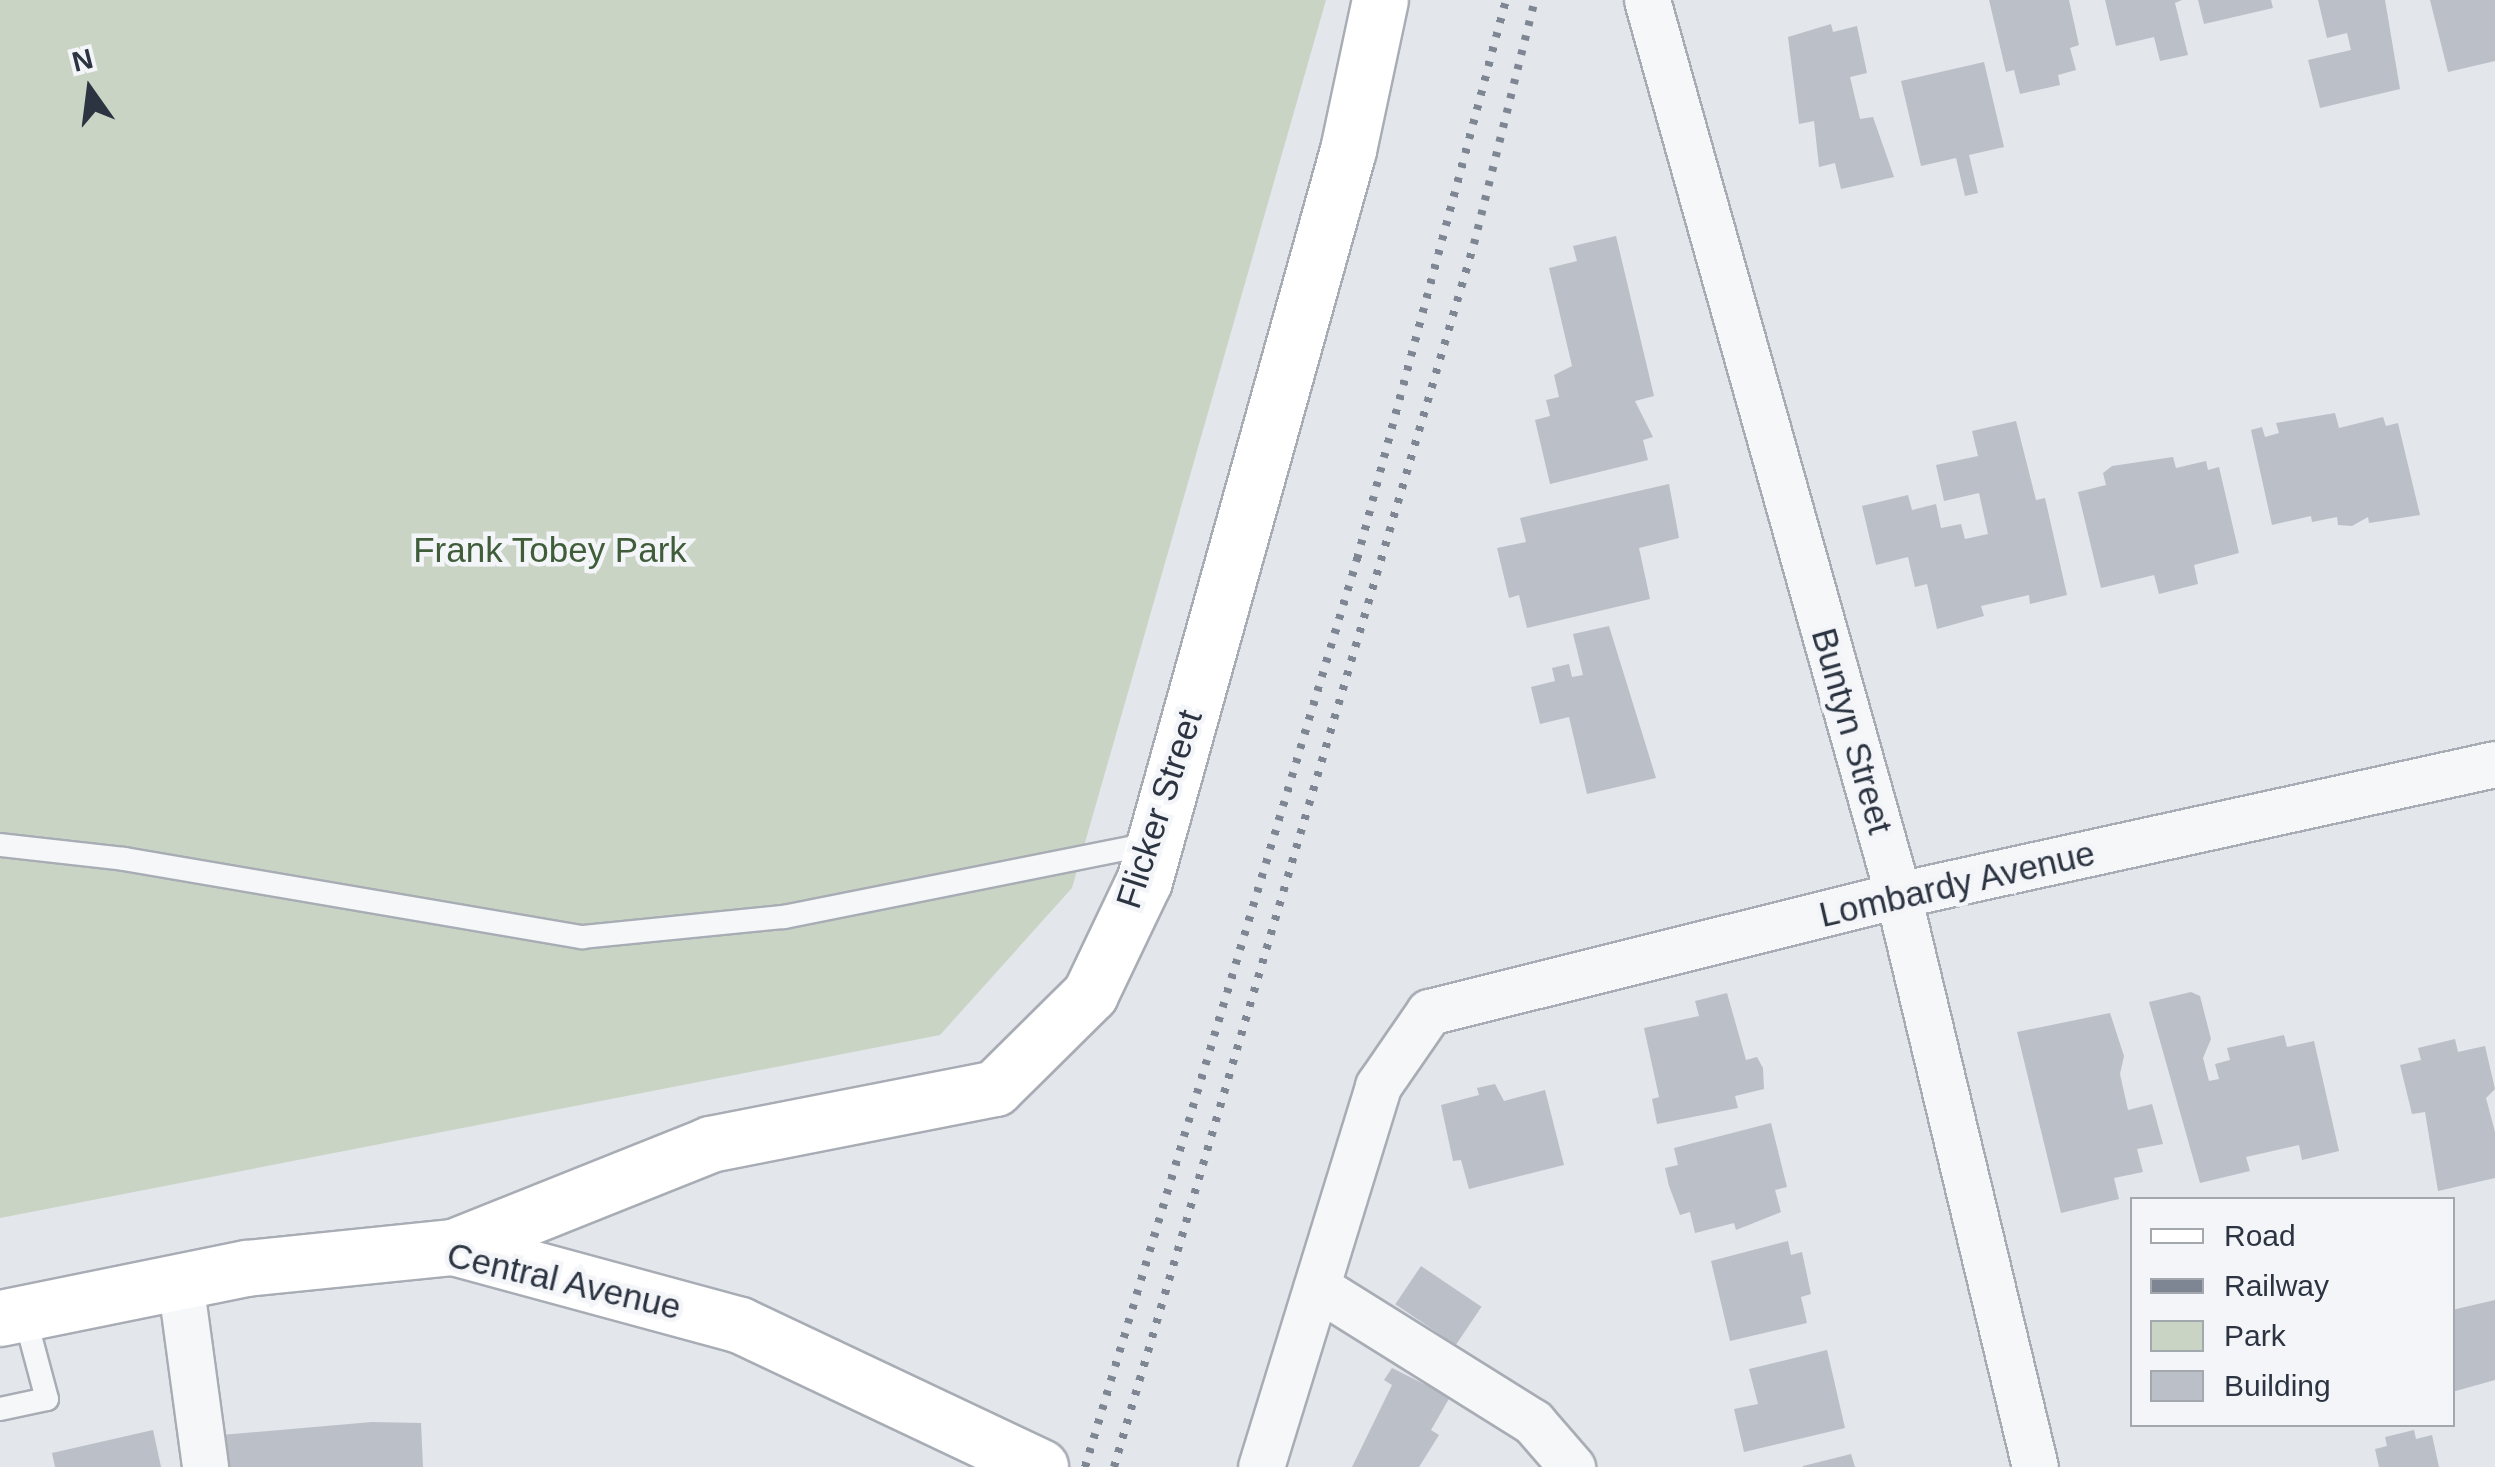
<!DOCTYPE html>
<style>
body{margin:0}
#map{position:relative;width:2495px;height:1467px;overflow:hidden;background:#e3e6eb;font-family:Helvetica,sans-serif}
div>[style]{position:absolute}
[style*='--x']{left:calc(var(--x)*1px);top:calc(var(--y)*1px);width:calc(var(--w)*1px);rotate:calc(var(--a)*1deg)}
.green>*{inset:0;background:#c9d4c5}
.building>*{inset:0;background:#bbbfc7;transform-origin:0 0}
.roads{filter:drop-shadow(2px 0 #a8adb5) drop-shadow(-2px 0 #a8adb5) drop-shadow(0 2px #a8adb5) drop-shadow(0 -2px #a8adb5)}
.lane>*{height:22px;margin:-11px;padding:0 11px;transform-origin:11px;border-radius:11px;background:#f6f7f9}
.street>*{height:45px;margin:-22.5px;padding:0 22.5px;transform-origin:22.5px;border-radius:22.5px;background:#f6f7f9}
.secondary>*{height:55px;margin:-27.5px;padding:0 27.5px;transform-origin:27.5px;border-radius:27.5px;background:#fff}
.rail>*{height:8px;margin-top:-4px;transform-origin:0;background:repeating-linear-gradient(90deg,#7e8694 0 5px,transparent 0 15px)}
span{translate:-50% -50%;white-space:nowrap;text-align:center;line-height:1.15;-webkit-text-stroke:9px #f3f5f8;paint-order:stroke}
.park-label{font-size:35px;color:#405d3a}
.street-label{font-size:35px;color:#2c3442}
.legend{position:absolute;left:2130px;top:1197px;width:325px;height:230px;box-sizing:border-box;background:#f3f5f8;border:2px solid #a3a8af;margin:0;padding:12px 18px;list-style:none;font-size:30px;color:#2c3442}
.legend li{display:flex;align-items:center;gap:20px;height:50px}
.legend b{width:50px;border:2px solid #a3a8af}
.north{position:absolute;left:40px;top:40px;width:100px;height:100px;-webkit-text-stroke:8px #f3f5f8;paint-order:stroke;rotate:346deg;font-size:28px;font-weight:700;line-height:40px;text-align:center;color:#2c3442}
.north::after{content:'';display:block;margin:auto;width:35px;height:45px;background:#2c3442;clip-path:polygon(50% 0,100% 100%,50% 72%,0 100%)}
</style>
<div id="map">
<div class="green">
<div style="clip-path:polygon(0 0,1326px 0,1072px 888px,940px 1035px,0 1218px)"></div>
</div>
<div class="building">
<div style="clip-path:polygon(1989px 0,2069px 0,2079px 45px,2070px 48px,2076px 70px,2058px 75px,2060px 85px,2020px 94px,2014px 70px,2006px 72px)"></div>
<div style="clip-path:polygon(2105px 0,2182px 0,2175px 3px,2188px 55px,2160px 61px,2154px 37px,2116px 46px)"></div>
<div style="clip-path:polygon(2198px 0,2271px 0,2273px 8px,2204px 24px)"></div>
<div style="clip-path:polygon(2318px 0,2385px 0,2400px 89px,2320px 108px,2308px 60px,2351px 50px,2347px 33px,2327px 38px)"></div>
<div style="clip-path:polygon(2430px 0,2495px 0,2495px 61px,2448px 72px)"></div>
<div style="clip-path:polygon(1831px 24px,1833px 32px,1857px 26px,1867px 73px,1850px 77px,1860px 119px,1873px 117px,1894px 177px,1841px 189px,1835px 163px,1819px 167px,1814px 121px,1799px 124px,1788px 37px)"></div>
<div style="clip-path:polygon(1984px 62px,2004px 147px,1969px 155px,1978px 193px,1965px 196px,1956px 158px,1921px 166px,1901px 81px)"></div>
<div style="clip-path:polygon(1616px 236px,1654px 396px,1635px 401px,1653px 437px,1643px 440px,1648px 460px,1550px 484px,1535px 420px,1550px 416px,1546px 400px,1559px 397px,1554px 375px,1572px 366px,1549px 268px,1577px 261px,1573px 246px)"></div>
<div style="clip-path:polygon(2335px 413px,2339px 428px,2383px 417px,2386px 426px,2398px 423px,2420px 515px,2369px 523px,2368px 517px,2352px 526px,2338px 525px,2337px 517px,2312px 522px,2311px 516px,2272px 525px,2251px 430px,2262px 427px,2265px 437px,2279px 433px,2276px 423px)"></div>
<div style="clip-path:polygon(2016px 421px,2036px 500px,2045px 498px,2067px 595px,2030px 604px,2029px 595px,1981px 606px,1984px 616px,1937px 629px,1927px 584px,1915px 587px,1908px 557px,1876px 565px,1862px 506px,1908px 495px,1912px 510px,1936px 504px,1941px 528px,1961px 524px,1965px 539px,1988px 534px,1979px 493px,1944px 501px,1936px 465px,1978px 456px,1972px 431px)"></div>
<div style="clip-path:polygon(2173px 457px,2176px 468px,2206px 461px,2208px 470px,2219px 467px,2239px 553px,2194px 565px,2198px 584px,2159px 594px,2154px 575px,2101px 588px,2078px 492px,2106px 485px,2103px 473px,2112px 466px)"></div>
<div style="clip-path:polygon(1669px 484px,1679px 538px,1639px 548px,1650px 599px,1527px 628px,1519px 595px,1509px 598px,1497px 548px,1526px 542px,1520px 518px)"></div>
<div style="clip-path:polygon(1609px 626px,1656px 778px,1587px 794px,1569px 717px,1540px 724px,1531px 687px,1555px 681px,1552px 668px,1569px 664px,1572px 677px,1583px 675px,1573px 634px)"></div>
<div style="clip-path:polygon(2191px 992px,2200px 996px,2211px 1039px,2203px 1058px,2209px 1081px,2219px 1079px,2215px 1064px,2230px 1060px,2227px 1048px,2284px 1035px,2287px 1047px,2314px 1041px,2339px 1151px,2302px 1160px,2299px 1145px,2246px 1157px,2250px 1171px,2200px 1183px,2149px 1002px)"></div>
<div style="clip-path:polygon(1727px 993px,1746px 1060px,1757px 1057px,1763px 1068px,1764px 1089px,1735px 1096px,1738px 1108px,1657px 1124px,1652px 1099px,1659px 1097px,1644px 1028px,1699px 1016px,1695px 1001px)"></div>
<div style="clip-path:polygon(2110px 1013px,2124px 1056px,2120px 1074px,2128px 1110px,2152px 1104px,2163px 1144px,2137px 1149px,2143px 1172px,2114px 1178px,2119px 1199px,2061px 1213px,2017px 1032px)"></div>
<div style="clip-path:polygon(2455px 1039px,2458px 1052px,2485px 1046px,2495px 1089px,2486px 1098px,2495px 1132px,2495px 1178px,2438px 1191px,2425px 1112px,2412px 1114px,2400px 1065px,2421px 1060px,2418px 1048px)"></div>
<div style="clip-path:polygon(1495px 1084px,1504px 1101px,1545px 1090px,1564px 1165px,1469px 1189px,1461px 1160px,1453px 1161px,1441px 1105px,1479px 1095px,1477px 1088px)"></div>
<div style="clip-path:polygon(1771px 1123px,1787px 1187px,1775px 1190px,1781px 1212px,1736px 1230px,1734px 1223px,1695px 1233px,1690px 1212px,1680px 1215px,1669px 1186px,1665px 1168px,1678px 1165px,1674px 1148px)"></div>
<div style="clip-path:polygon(1788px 1241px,1791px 1255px,1802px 1252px,1811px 1294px,1801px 1297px,1807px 1323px,1730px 1341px,1711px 1261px)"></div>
<div style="left:1421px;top:1266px;width:73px;height:46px;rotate:34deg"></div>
<div style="clip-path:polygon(2495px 1300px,2495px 1380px,2452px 1392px,2452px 1310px)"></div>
<div style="clip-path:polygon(1827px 1350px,1845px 1428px,1744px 1452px,1734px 1409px,1758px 1404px,1749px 1369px)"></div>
<div style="clip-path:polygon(1392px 1368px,1450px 1397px,1431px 1430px,1439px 1435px,1419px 1467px,1352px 1467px,1392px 1385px,1384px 1380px)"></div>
<div style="clip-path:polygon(372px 1422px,421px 1423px,423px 1467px,223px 1467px,221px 1435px)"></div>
<div style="clip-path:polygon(153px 1430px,161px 1467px,55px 1467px,52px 1453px)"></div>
<div style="clip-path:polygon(2414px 1430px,2416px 1439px,2432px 1435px,2439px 1467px,2379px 1467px,2375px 1449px,2387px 1446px,2385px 1437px)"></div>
<div style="clip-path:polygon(1851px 1454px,1855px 1467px,1803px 1467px,1803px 1466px)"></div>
</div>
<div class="roads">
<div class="lane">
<div style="--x:0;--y:845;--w:125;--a:6.4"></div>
<div style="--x:124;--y:859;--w:465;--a:9.7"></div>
<div style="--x:582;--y:937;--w:203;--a:-5.7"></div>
<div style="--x:784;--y:917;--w:377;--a:-11.3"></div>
<div style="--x:0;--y:1409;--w:48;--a:-12"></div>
<div style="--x:47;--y:1399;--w:89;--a:-105"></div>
</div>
<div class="street">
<div style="--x:1647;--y:0;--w:930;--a:74.33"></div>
<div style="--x:1898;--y:895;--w:588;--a:76.53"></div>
<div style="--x:180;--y:1281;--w:188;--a:82.3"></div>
<div style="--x:1317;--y:1287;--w:255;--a:32"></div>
<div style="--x:1533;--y:1422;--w:60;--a:49.1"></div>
<div style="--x:1261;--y:1467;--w:399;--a:-72.9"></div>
<div style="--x:1378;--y:1086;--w:90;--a:-55.4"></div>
<div style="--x:1429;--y:1012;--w:483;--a:-14"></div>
<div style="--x:1898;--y:895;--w:611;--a:-12.38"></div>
</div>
<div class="secondary">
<div style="--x:453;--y:1247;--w:277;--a:-21.8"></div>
<div style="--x:710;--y:1144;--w:290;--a:-11.1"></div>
<div style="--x:995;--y:1088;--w:134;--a:-44.7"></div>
<div style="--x:1090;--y:994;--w:125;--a:-64.5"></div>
<div style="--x:1144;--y:881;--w:759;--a:-74.41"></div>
<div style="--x:1348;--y:150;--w:153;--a:-78"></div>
<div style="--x:0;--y:1318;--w:251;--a:-11.5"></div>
<div style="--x:246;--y:1268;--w:208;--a:-5.8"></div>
<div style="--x:453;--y:1247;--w:297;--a:15.2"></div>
<div style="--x:740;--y:1325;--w:332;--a:25.3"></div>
</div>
</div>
<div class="rail">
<div style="--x:1085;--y:1467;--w:948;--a:-73.32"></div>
<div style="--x:1357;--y:559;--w:579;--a:-75.07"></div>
<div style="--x:1114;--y:1467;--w:1275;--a:-73.6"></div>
<div style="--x:1474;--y:244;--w:252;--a:-76"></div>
</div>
<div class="park-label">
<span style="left:550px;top:550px">Frank Tobey Park</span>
</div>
<div class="street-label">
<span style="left:1852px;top:731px;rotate:74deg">Buntyn Street</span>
<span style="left:1159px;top:809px;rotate:-72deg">Flicker Street</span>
<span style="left:1957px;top:884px;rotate:-13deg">Lombardy Avenue</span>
<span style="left:564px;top:1281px;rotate:13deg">Central Avenue</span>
</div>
<ul class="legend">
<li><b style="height:12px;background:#fff"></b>Road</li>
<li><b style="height:12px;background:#7e8694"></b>Railway</li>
<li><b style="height:28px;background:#c9d4c5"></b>Park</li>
<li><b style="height:28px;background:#bbbfc7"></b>Building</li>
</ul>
<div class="north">N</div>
</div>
